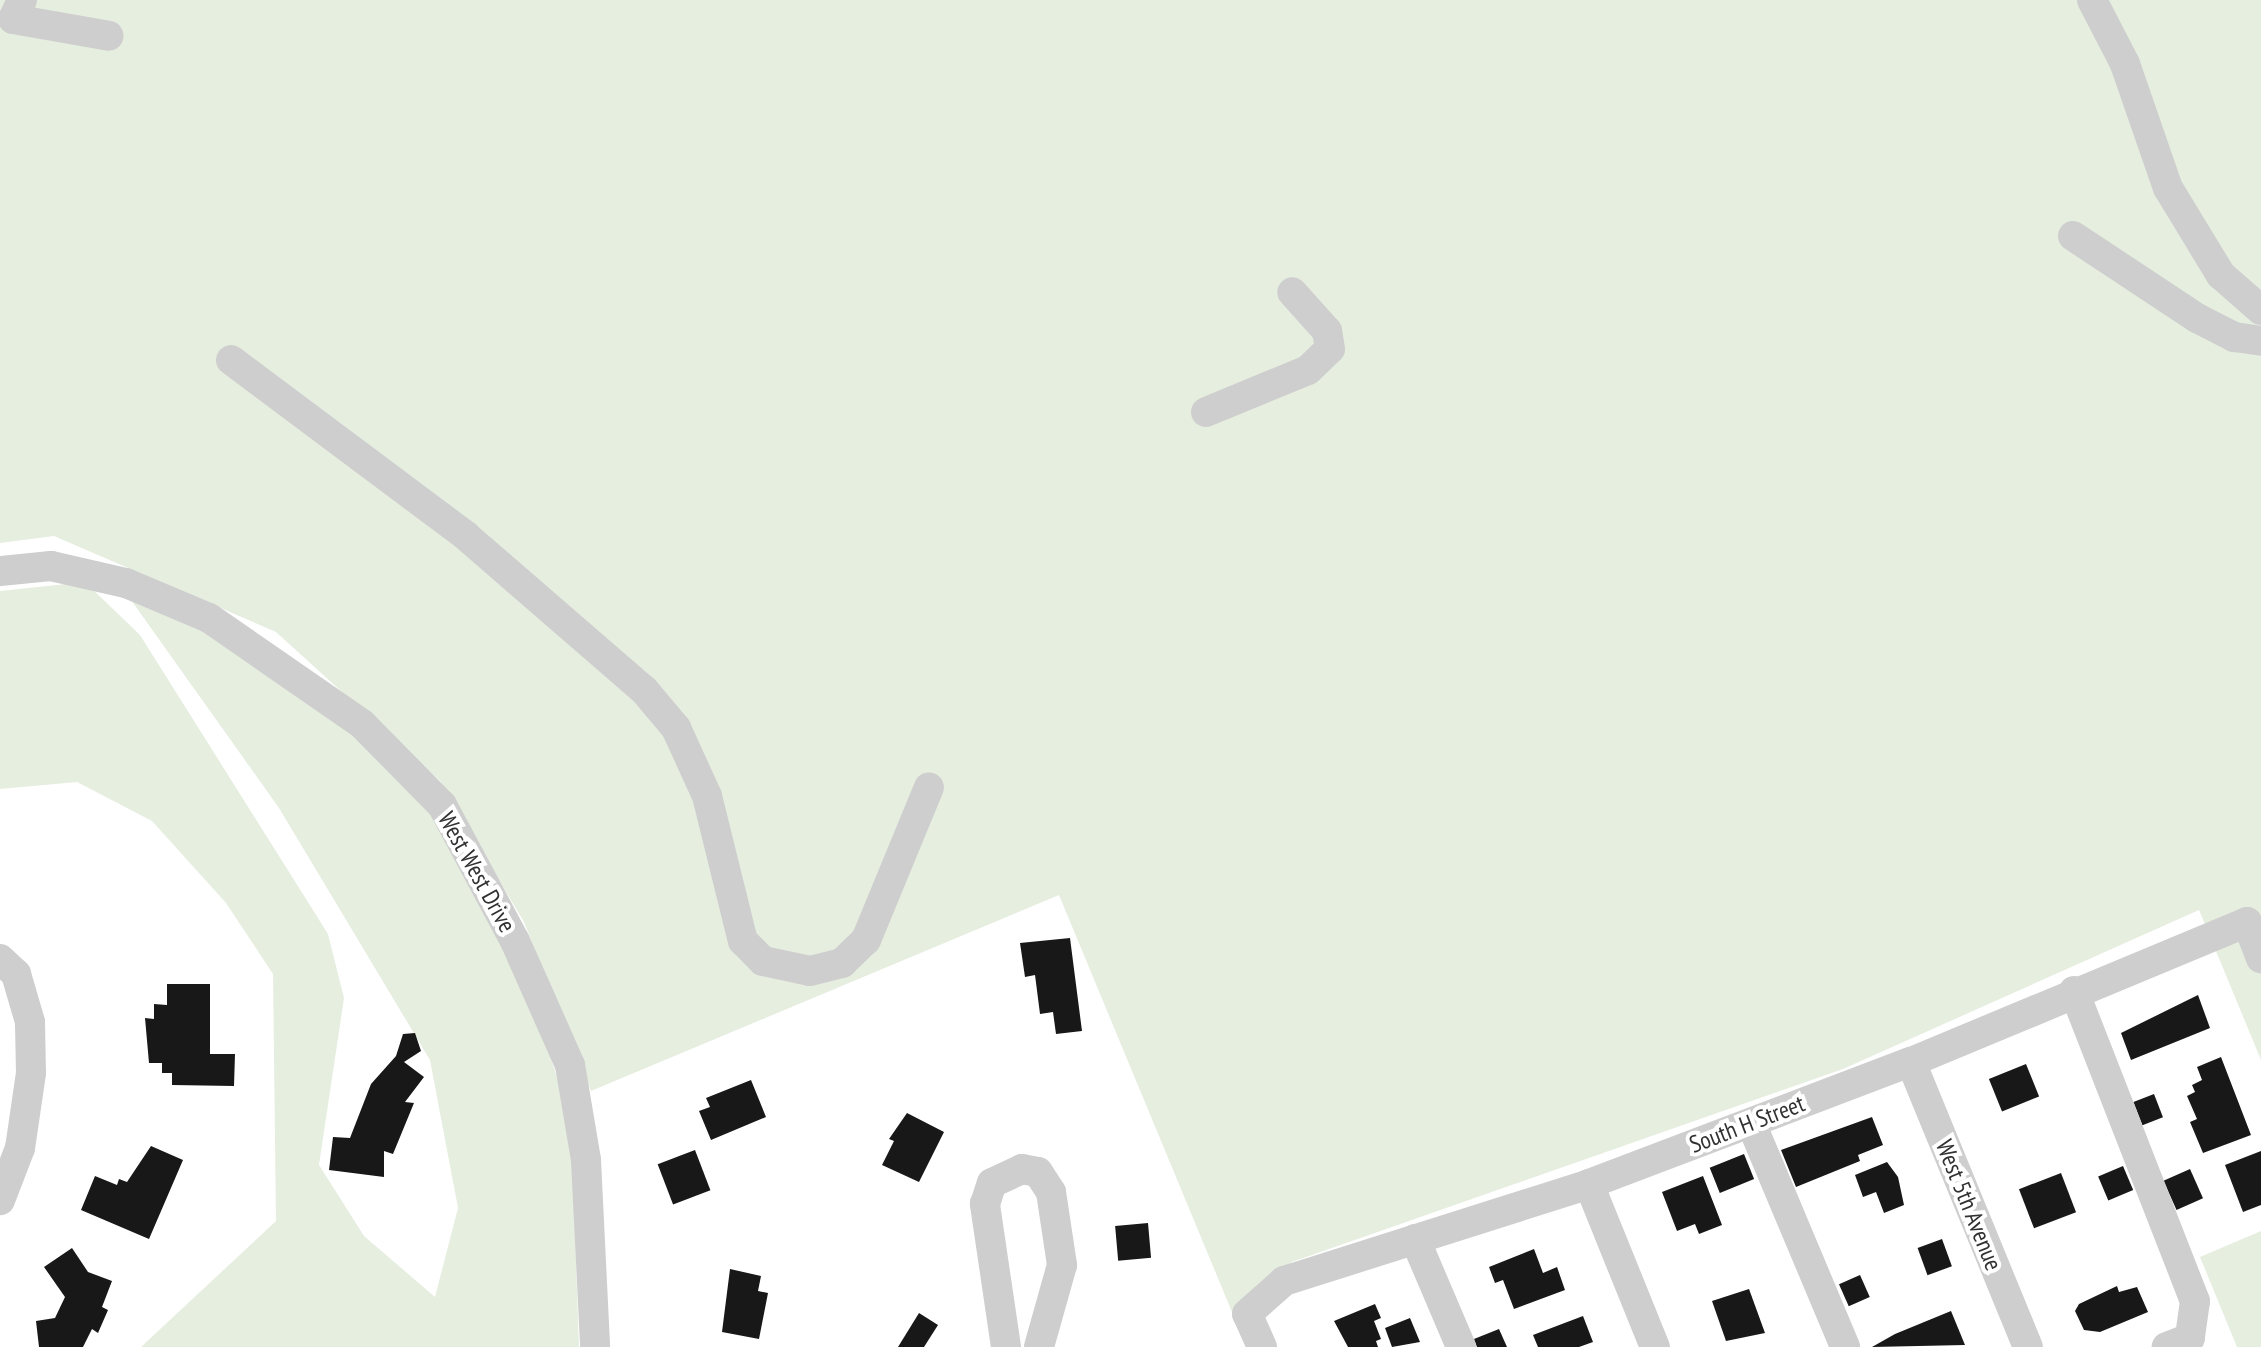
<!DOCTYPE html>
<style>
body{margin:0}
#map{position:relative;width:2261px;height:1347px;overflow:hidden;background:#fff;font-family:"PT Sans Narrow",sans-serif}
div>[style]{position:absolute}
[style*='--x']{left:calc(var(--x)*1px);top:calc(var(--y)*1px);width:calc(var(--w)*1px);rotate:calc(var(--a)*1deg)}
.green>*{inset:0;background:#e6eee0}
.building>*{inset:0;background:#181818;transform-origin:0 0}
.minor>*{height:30px;margin:-15px;padding:0 15px;transform-origin:15px;border-radius:15px;background:#cecece}
span{translate:-50% -50%;white-space:nowrap;text-align:center;line-height:1.15;-webkit-text-stroke:8px #fff;paint-order:stroke}
.street-label{font-size:24px;color:#313131}
</style>
<div id="map">
<div class="green">
<div style="clip-path:polygon(0 0,2261px 0,2261px 1060px,2199px 910px,1843px 1069px,1292px 1262px,1232px 1312px,1059px 895px,591px 1091px,524px 922px,440px 781px,276px 632px,54px 536px,0 543px)"></div>
<div style="clip-path:polygon(85px 582px,140px 635px,328px 934px,344px 998px,319px 1165px,364px 1236px,435px 1297px,458px 1208px,430px 1060px,279px 808px,131px 600px,203px 628px,322px 704px,425px 798px,529px 994px,571px 1118px,579px 1347px,141px 1347px,276px 1221px,273px 974px,226px 903px,152px 821px,77px 782px,0 789px,0 591px)"></div>
<div style="clip-path:polygon(2261px 1231px,2261px 1347px,2237px 1347px,2200px 1257px)"></div>
</div>
<div class="building">
<div style="clip-path:polygon(1070px 938px,1082px 1031px,1056px 1034px,1053px 1012px,1040px 1014px,1035px 975px,1025px 977px,1020px 943px)"></div>
<div style="clip-path:polygon(167px 984px,210px 984px,210px 1054px,235px 1054px,234px 1086px,172px 1085px,172px 1073px,162px 1073px,162px 1063px,149px 1063px,145px 1018px,154px 1019px,154px 1004px,167px 1005px)"></div>
<div style="clip-path:polygon(2198px 995px,2210px 1028px,2131px 1060px,2121px 1033px)"></div>
<div style="clip-path:polygon(415px 1033px,421px 1051px,404px 1062px,424px 1077px,405px 1102px,414px 1103px,393px 1154px,384px 1151px,384px 1177px,329px 1170px,333px 1137px,350px 1138px,371px 1084px,396px 1056px,403px 1034px)"></div>
<div style="clip-path:polygon(2221px 1057px,2251px 1135px,2203px 1153px,2190px 1122px,2197px 1119px,2187px 1096px,2195px 1092px,2192px 1085px,2202px 1080px,2197px 1067px)"></div>
<div style="left:2026px;top:1064px;width:35px;height:40px;rotate:68deg"></div>
<div style="clip-path:polygon(751px 1080px,766px 1117px,711px 1140px,699px 1111px,710px 1107px,706px 1098px)"></div>
<div style="left:2154px;top:1094px;width:25px;height:22px;rotate:69deg"></div>
<div style="clip-path:polygon(907px 1113px,944px 1132px,919px 1182px,882px 1165px,894px 1141px,889px 1139px)"></div>
<div style="clip-path:polygon(1872px 1117px,1883px 1145px,1858px 1155px,1860px 1161px,1796px 1187px,1781px 1150px)"></div>
<div style="clip-path:polygon(151px 1146px,183px 1160px,149px 1239px,81px 1210px,95px 1176px,117px 1185px,119px 1179px,127px 1182px)"></div>
<div style="left:695px;top:1150px;width:43px;height:40px;rotate:69deg"></div>
<div style="clip-path:polygon(2261px 1151px,2261px 1205px,2243px 1212px,2225px 1165px)"></div>
<div style="left:1744px;top:1154px;width:27px;height:37px;rotate:68deg"></div>
<div style="clip-path:polygon(1887px 1162px,1898px 1177px,1904px 1205px,1884px 1213px,1876px 1192px,1863px 1197px,1855px 1175px)"></div>
<div style="left:2123px;top:1166px;width:26px;height:27px;rotate:67deg"></div>
<div style="left:2190px;top:1169px;width:32px;height:29px;rotate:66deg"></div>
<div style="left:2061px;top:1173px;width:42px;height:45px;rotate:69deg"></div>
<div style="clip-path:polygon(1703px 1176px,1722px 1225px,1699px 1234px,1695px 1224px,1677px 1231px,1662px 1192px)"></div>
<div style="left:1148px;top:1223px;width:35px;height:33px;rotate:85deg"></div>
<div style="left:1942px;top:1239px;width:29px;height:26px;rotate:70deg"></div>
<div style="clip-path:polygon(72px 1248px,88px 1272px,112px 1281px,102px 1307px,108px 1310px,98px 1333px,92px 1329px,83px 1347px,39px 1347px,36px 1321px,55px 1318px,65px 1297px,44px 1267px)"></div>
<div style="clip-path:polygon(1534px 1249px,1543px 1273px,1557px 1267px,1565px 1290px,1514px 1309px,1503px 1280px,1495px 1283px,1489px 1267px)"></div>
<div style="clip-path:polygon(730px 1269px,761px 1276px,758px 1291px,768px 1293px,759px 1339px,722px 1332px)"></div>
<div style="left:1860px;top:1275px;width:24px;height:23px;rotate:66deg"></div>
<div style="clip-path:polygon(2117px 1286px,2119px 1292px,2137px 1287px,2148px 1312px,2100px 1332px,2084px 1330px,2075px 1311px,2079px 1304px)"></div>
<div style="clip-path:polygon(1749px 1289px,1765px 1333px,1726px 1341px,1712px 1301px)"></div>
<div style="clip-path:polygon(1375px 1304px,1381px 1318px,1374px 1321px,1381px 1339px,1376px 1341px,1378px 1347px,1348px 1347px,1334px 1321px)"></div>
<div style="clip-path:polygon(1951px 1311px,1965px 1345px,1872px 1347px,1895px 1334px)"></div>
<div style="clip-path:polygon(919px 1313px,938px 1325px,924px 1347px,898px 1347px)"></div>
<div style="clip-path:polygon(1583px 1316px,1593px 1342px,1579px 1347px,1538px 1347px,1533px 1335px)"></div>
<div style="clip-path:polygon(1410px 1318px,1420px 1342px,1392px 1347px,1385px 1328px)"></div>
<div style="clip-path:polygon(1499px 1329px,1507px 1347px,1477px 1347px,1474px 1339px)"></div>
</div>
<div class="minor">
<div style="--x:22;--y:0;--w:21;--a:115"></div>
<div style="--x:13;--y:19;--w:97;--a:10"></div>
<div style="--x:2092;--y:0;--w:72;--a:62.7"></div>
<div style="--x:2125;--y:64;--w:131;--a:70.9"></div>
<div style="--x:2168;--y:188;--w:102;--a:58.7"></div>
<div style="--x:2221;--y:275;--w:53;--a:41.2"></div>
<div style="--x:2073;--y:236;--w:149;--a:33.5"></div>
<div style="--x:2197;--y:318;--w:42;--a:27.2"></div>
<div style="--x:2234;--y:337;--w:27;--a:8"></div>
<div style="--x:231;--y:360;--w:294;--a:36.8"></div>
<div style="--x:466;--y:536;--w:235;--a:40.9"></div>
<div style="--x:644;--y:690;--w:50;--a:49.9"></div>
<div style="--x:676;--y:728;--w:75;--a:65.5"></div>
<div style="--x:707;--y:796;--w:149;--a:76.1"></div>
<div style="--x:743;--y:941;--w:28;--a:45"></div>
<div style="--x:763;--y:961;--w:48;--a:12"></div>
<div style="--x:810;--y:971;--w:33;--a:-14"></div>
<div style="--x:842;--y:963;--w:33;--a:-44"></div>
<div style="--x:866;--y:940;--w:165;--a:-67.6"></div>
<div style="--x:1206;--y:412;--w:110;--a:-22.4"></div>
<div style="--x:1308;--y:370;--w:30;--a:-44"></div>
<div style="--x:1330;--y:349;--w:18;--a:-99"></div>
<div style="--x:1327;--y:331;--w:52;--a:-131.9"></div>
<div style="--x:0;--y:571;--w:51;--a:-5.6"></div>
<div style="--x:51;--y:566;--w:77;--a:12.8"></div>
<div style="--x:126;--y:583;--w:90;--a:22.9"></div>
<div style="--x:209;--y:618;--w:186;--a:34.7"></div>
<div style="--x:362;--y:724;--w:114;--a:45.4"></div>
<div style="--x:442;--y:805;--w:154;--a:61.8"></div>
<div style="--x:515;--y:941;--w:136;--a:66.1"></div>
<div style="--x:570;--y:1065;--w:96;--a:80.4"></div>
<div style="--x:586;--y:1160;--w:187;--a:87.2"></div>
<div style="--x:0;--y:959;--w:22;--a:43"></div>
<div style="--x:16;--y:974;--w:50;--a:73.7"></div>
<div style="--x:30;--y:1022;--w:51;--a:88.9"></div>
<div style="--x:31;--y:1073;--w:76;--a:98.3"></div>
<div style="--x:20;--y:1148;--w:56;--a:111"></div>
<div style="--x:2074;--y:991;--w:333;--a:68.7"></div>
<div style="--x:2195;--y:1301;--w:37;--a:98"></div>
<div style="--x:2190;--y:1338;--w:25;--a:159"></div>
<div style="--x:1911;--y:1062;--w:308;--a:67.7"></div>
<div style="--x:1751;--y:1123;--w:243;--a:67.2"></div>
<div style="--x:1589;--y:1184;--w:176;--a:68"></div>
<div style="--x:1415;--y:1239;--w:117;--a:66.9"></div>
<div style="--x:1006;--y:1347;--w:145;--a:-98.4"></div>
<div style="--x:985;--y:1204;--w:22;--a:-72"></div>
<div style="--x:992;--y:1183;--w:33;--a:-25"></div>
<div style="--x:1022;--y:1169;--w:16;--a:11"></div>
<div style="--x:1038;--y:1172;--w:24;--a:57"></div>
<div style="--x:1051;--y:1192;--w:74;--a:81.4"></div>
<div style="--x:1062;--y:1265;--w:85;--a:105.7"></div>
<div style="--x:1262;--y:1347;--w:36;--a:-114"></div>
<div style="--x:1247;--y:1314;--w:50;--a:-41.7"></div>
<div style="--x:1284;--y:1281;--w:320;--a:-17.6"></div>
<div style="--x:1589;--y:1184;--w:344;--a:-20.8"></div>
<div style="--x:1911;--y:1062;--w:364;--a:-22.6"></div>
<div style="--x:2247;--y:922;--w:39;--a:69"></div>
</div>
<div class="street-label">
<span style="left:477px;top:872px;rotate:61deg">West West Drive</span>
<span style="left:1747px;top:1124px;rotate:-21deg">South H Street</span>
<span style="left:1969px;top:1205px;rotate:68deg">West 5th Avenue</span>
</div>
</div>
